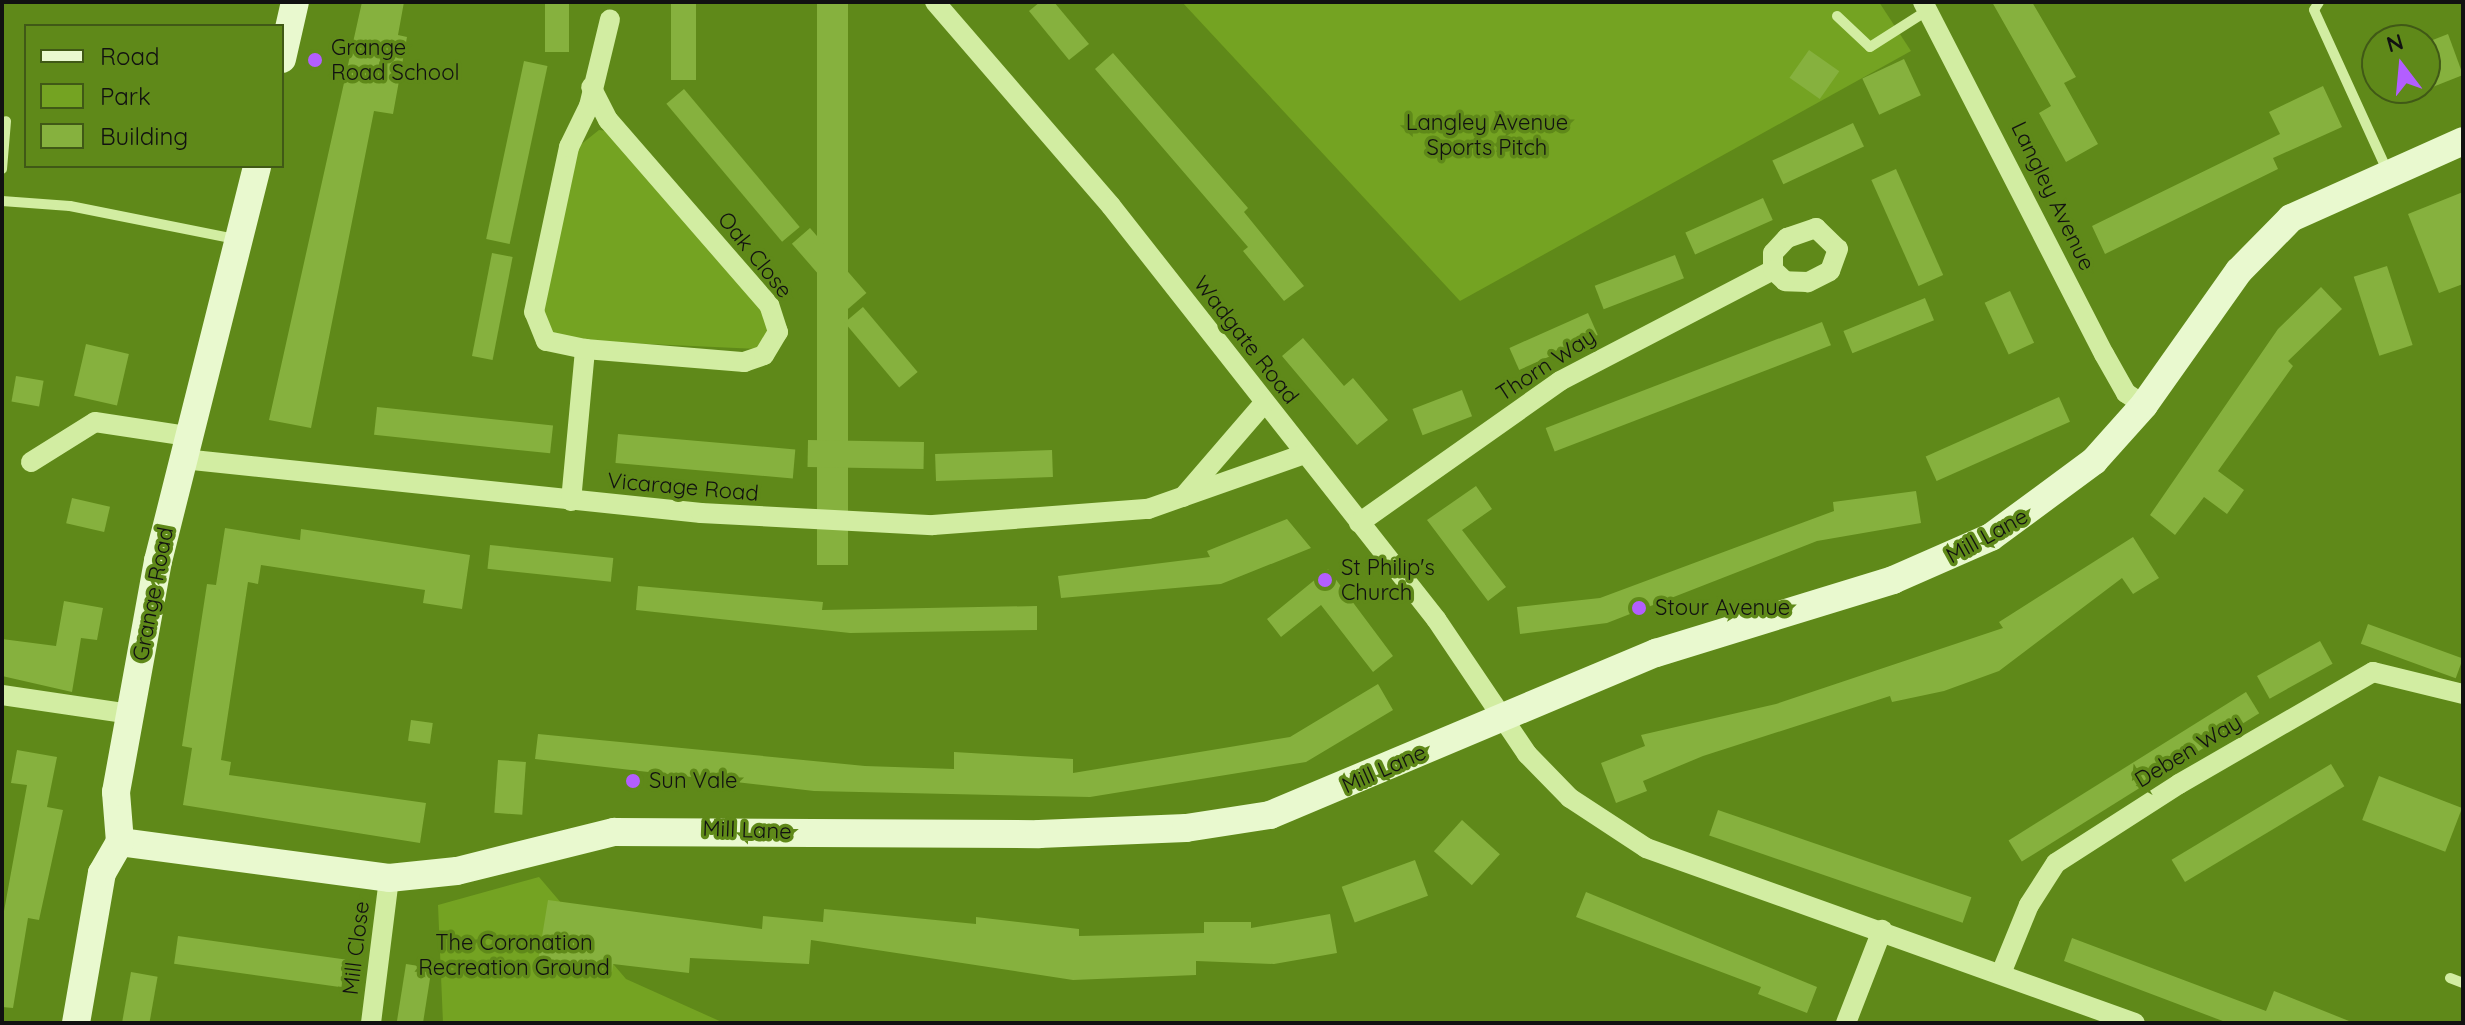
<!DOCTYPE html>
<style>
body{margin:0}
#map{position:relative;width:2465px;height:1025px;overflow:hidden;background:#5f8919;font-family:Quicksand,sans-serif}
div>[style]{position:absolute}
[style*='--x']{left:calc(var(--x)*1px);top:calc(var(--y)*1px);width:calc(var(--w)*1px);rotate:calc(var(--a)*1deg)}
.green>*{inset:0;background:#74a322}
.building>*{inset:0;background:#86b13e;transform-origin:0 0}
.lane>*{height:10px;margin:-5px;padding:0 5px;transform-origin:5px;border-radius:5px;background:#d2eda2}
.street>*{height:20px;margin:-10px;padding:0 10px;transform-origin:10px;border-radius:10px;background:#d2eda2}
.secondary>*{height:28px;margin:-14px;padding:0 14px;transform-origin:14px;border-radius:14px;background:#e9f9cf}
.dots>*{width:22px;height:22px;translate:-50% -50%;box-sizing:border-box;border:4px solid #5f8919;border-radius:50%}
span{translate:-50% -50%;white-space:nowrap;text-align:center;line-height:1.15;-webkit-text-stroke:7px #5f8919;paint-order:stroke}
.poi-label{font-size:22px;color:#111}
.left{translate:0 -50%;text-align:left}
.park-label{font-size:22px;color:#111}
.street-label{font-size:22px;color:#111}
.frame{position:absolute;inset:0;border:4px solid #111;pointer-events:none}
.legend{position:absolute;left:24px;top:24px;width:260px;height:144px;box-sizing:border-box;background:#5f8919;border:2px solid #405916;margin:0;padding:10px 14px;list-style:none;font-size:24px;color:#111}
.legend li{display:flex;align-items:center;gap:16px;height:40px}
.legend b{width:40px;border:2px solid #405916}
.north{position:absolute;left:2361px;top:24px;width:80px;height:80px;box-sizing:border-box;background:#5f8919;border:2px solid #405916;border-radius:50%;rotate:344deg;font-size:22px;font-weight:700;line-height:32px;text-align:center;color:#111}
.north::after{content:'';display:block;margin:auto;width:28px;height:36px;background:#b35eff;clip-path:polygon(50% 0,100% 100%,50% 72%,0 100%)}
</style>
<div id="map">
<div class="green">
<div style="clip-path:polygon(1182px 2px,1879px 2px,1911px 51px,1460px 301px)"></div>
<div style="clip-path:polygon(599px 130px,608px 131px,763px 309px,769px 331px,758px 349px,561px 340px,548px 333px,542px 310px,579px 146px)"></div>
<div style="clip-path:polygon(539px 877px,626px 979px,724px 1023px,443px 1023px,438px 905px)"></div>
</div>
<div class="building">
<div style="clip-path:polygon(362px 2px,404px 2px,398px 35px,407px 37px,393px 114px,374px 111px,311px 428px,269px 420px)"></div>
<div style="left:545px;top:2px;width:24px;height:50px"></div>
<div style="left:671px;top:2px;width:25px;height:78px"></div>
<div style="left:817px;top:2px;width:31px;height:563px"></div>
<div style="clip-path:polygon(1040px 2px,1054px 2px,1089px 44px,1069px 60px,1029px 11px)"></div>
<div style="clip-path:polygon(1992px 2px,2032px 2px,2076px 77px,2064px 83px,2098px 144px,2066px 162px,2039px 113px,2051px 106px)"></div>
<div style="clip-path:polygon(2448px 34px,2463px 75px,2425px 90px,2425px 43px)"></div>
<div style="left:1809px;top:50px;width:37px;height:34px;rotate:35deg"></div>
<div style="clip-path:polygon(1113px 53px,1248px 208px,1244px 212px,1304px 286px,1284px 301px,1243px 251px,1248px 247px,1095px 69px)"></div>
<div style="left:1904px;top:59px;width:40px;height:46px;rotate:65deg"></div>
<div style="left:524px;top:61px;width:24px;height:182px;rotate:12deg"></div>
<div style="clip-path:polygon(2323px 86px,2342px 127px,2273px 158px,2278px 169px,2105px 254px,2092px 226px,2280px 134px,2269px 112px)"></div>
<div style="left:684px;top:89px;width:180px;height:23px;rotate:50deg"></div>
<div style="left:1853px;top:123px;width:26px;height:89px;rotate:65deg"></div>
<div style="left:1896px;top:169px;width:116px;height:27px;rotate:66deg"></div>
<div style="clip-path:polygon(2463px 192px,2463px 284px,2439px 293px,2408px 214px)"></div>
<div style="left:1763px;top:198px;width:24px;height:85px;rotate:66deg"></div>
<div style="left:810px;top:228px;width:86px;height:24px;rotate:49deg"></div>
<div style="left:492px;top:253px;width:21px;height:105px;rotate:11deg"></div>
<div style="left:1675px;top:255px;width:25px;height:86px;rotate:69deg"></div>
<div style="left:2387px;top:266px;width:83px;height:35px;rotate:72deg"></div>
<div style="clip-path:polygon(2321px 287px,2342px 309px,2288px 361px,2293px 366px,2218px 471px,2244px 490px,2227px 514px,2204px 497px,2175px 535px,2150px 515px,2278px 329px)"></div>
<div style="left:2010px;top:291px;width:57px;height:28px;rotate:65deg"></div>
<div style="left:1925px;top:298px;width:24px;height:88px;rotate:68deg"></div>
<div style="left:863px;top:307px;width:85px;height:24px;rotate:50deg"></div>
<div style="left:1588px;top:313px;width:24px;height:86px;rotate:66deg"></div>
<div style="left:1822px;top:322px;width:25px;height:296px;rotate:69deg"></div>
<div style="clip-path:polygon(1303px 338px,1344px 386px,1353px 378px,1388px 420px,1357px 445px,1282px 356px)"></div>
<div style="left:86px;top:344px;width:44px;height:53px;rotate:13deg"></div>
<div style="left:16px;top:376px;width:28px;height:26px;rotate:10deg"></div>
<div style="left:1462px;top:390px;width:28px;height:53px;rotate:69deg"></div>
<div style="left:2059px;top:397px;width:27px;height:146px;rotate:66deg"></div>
<div style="left:377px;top:407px;width:177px;height:28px;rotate:6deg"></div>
<div style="left:618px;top:434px;width:178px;height:29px;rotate:5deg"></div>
<div style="left:808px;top:440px;width:116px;height:27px;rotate:1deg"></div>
<div style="left:1052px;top:450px;width:27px;height:117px;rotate:88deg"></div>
<div style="clip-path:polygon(1476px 486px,1492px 509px,1462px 530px,1506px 587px,1488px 601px,1427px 520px)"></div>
<div style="clip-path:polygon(1916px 491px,1921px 523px,1817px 541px,1607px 623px,1520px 634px,1517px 607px,1600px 598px,1834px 511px,1833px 502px)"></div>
<div style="left:72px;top:498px;width:39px;height:26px;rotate:13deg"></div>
<div style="clip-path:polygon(1287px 519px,1311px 548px,1221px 584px,1061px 598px,1058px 576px,1210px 557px,1207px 551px)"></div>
<div style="clip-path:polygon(225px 528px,300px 540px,301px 529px,470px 555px,462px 609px,423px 603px,425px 590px,261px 565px,258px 584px,248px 582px,221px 760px,231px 762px,229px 775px,426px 803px,420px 843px,183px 805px,192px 748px,182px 746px,207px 584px,216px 585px)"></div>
<div style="clip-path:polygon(2133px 537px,2159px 578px,2133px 594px,2122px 578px,1999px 671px,1944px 691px,1892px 702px,1890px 696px,1703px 756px,1643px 781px,1647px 791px,1616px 803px,1601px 763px,1645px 746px,1641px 735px,1776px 704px,2003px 628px,1999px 622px)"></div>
<div style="left:490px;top:545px;width:124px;height:24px;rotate:6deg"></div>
<div style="clip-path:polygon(1328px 569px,1393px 656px,1373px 672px,1321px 605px,1281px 637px,1267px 619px)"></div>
<div style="clip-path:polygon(638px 586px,823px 602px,822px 610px,1037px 606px,1037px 630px,850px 633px,636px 610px)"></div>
<div style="clip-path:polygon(64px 601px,103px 608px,97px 640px,81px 638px,72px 692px,2px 676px,2px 639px,56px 646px)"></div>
<div style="left:2368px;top:624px;width:101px;height:21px;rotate:20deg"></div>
<div style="left:2320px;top:641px;width:26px;height:72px;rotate:61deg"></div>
<div style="clip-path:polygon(1378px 684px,1393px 710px,1306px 762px,1090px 797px,814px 791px,535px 759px,538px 734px,865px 766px,954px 769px,954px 752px,1073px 759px,1073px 773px,1290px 737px)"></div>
<div style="left:2246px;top:692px;width:25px;height:280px;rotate:58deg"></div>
<div style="left:411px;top:720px;width:22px;height:21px;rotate:8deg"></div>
<div style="clip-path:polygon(17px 750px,57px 757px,47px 807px,63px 810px,39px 920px,28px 918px,13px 1008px,2px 1007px,2px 922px,27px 785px,11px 783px)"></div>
<div style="left:498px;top:760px;width:28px;height:53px;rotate:4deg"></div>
<div style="left:2331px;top:764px;width:26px;height:186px;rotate:59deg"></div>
<div style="left:2379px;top:776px;width:89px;height:47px;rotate:21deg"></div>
<div style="left:1718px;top:810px;width:268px;height:27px;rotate:19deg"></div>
<div style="left:1462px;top:820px;width:51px;height:42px;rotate:42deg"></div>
<div style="left:1415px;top:860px;width:38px;height:78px;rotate:70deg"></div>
<div style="clip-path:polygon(1586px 892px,1817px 987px,1807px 1013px,1758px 994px,1761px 987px,1576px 917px)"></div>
<div style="clip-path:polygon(548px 900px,762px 929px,763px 916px,823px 922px,824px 909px,976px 924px,976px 917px,1079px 929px,1079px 936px,1204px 933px,1204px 922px,1251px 922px,1251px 928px,1330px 914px,1337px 953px,1274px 964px,1196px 961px,1196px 975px,1073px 980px,811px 940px,809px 964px,690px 958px,689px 973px,613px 964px,612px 972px,538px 961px)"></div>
<div style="left:178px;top:936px;width:169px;height:28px;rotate:8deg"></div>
<div style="clip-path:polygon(2072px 938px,2266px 1011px,2274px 991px,2354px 1023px,2228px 1023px,2064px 961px)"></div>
<div style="left:406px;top:964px;width:26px;height:59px;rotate:9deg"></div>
<div style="left:131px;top:972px;width:27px;height:52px;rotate:10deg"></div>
</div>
<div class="lane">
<div style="--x:2319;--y:2;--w:9;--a:122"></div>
<div style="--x:2314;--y:10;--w:176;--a:65.5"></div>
<div style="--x:1837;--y:16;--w:45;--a:43.2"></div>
<div style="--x:1870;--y:47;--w:69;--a:-32.5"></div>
<div style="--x:2;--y:169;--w:48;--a:-85.2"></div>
<div style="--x:2;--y:201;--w:68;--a:4.2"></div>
<div style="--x:70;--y:206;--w:168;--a:11.3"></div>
<div style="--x:2450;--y:978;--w:14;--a:21"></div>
</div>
<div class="street">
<div style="--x:935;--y:2;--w:269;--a:49.2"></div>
<div style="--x:1111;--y:206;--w:526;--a:51.8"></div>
<div style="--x:1436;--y:619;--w:163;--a:56"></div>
<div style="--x:1527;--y:754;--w:62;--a:45.7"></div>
<div style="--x:1570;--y:798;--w:91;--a:33.3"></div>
<div style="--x:1646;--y:848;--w:519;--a:19.69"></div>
<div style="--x:1923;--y:2;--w:396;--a:62.8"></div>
<div style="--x:2104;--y:354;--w:45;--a:60.6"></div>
<div style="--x:2126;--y:393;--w:22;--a:34"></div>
<div style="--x:585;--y:349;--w:160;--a:4.7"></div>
<div style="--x:744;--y:362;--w:21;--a:-19"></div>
<div style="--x:764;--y:355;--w:27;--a:-59"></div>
<div style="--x:778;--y:332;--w:28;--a:-108"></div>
<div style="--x:769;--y:305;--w:245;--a:-131"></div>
<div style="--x:608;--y:120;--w:37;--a:-117"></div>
<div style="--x:183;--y:459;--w:521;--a:5.95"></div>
<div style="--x:701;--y:513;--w:232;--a:3"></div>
<div style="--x:933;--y:525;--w:216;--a:-4.3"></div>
<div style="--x:1148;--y:509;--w:165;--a:-19.4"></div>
<div style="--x:31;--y:462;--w:75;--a:-32"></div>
<div style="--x:95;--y:422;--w:94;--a:8.6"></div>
<div style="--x:1183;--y:497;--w:124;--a:-49.2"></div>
<div style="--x:571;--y:501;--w:153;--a:-84.7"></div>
<div style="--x:585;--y:349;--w:40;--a:-168"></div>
<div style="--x:546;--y:341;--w:31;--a:-112"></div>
<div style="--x:534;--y:312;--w:169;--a:-78"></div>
<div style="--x:569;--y:147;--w:46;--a:-64"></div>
<div style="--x:589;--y:106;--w:89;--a:-76.4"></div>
<div style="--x:1359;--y:523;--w:246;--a:-35.2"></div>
<div style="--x:1560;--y:381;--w:240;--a:-27.5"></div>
<div style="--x:1773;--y:270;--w:17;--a:-90"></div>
<div style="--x:1773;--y:253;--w:21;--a:-47"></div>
<div style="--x:1787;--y:238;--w:31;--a:-19"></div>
<div style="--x:1816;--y:228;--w:30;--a:44"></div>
<div style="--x:1838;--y:249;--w:23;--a:110"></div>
<div style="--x:1830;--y:271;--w:25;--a:153"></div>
<div style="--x:1808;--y:282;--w:23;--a:-178"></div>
<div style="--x:1785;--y:281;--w:16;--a:-137"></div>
<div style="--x:2;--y:695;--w:129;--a:8.4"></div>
<div style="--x:2002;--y:971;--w:71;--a:-67.8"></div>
<div style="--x:2029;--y:905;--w:50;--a:-57.3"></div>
<div style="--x:2056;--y:863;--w:146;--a:-32.7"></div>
<div style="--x:2179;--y:784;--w:224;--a:-30"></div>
<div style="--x:2373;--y:672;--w:93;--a:13.7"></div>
<div style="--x:371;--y:1023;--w:146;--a:-82.9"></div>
<div style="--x:1846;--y:1023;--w:100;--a:-68.8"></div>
</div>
<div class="secondary">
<div style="--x:282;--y:59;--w:58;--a:-77.2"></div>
<div style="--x:120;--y:842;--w:271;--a:7.6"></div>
<div style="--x:389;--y:878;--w:68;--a:-5.9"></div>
<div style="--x:457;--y:871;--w:162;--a:-14"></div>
<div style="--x:614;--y:832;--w:425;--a:0.3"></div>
<div style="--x:1039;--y:834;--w:147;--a:-2.3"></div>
<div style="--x:1186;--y:828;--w:85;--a:-8.8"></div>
<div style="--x:1270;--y:815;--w:419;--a:-22.8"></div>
<div style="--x:1656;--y:653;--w:248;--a:-17.1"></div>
<div style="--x:1893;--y:580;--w:107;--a:-23.7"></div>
<div style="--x:1991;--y:537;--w:128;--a:-36.4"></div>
<div style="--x:2094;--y:461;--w:75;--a:-48.2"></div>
<div style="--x:2144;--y:405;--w:164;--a:-54.7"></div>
<div style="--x:2239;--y:271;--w:74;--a:-45.5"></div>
<div style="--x:2291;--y:218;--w:188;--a:-24.1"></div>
<div style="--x:76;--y:1023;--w:152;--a:-80.2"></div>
<div style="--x:102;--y:873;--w:36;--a:-60"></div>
<div style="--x:120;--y:842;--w:50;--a:-94.6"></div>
<div style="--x:116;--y:792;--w:235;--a:-79.7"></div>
<div style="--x:158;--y:561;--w:407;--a:-75.9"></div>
</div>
<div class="dots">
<div style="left:315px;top:60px;background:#b35eff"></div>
<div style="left:1325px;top:580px;background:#b35eff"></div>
<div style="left:1639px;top:608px;background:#b35eff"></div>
<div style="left:633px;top:781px;background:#b35eff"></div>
</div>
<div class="poi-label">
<span class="left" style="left:331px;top:60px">Grange<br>Road School</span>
<span class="left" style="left:1341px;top:580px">St Philip's<br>Church</span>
<span class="left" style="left:1655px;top:608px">Stour Avenue</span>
<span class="left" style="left:649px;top:781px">Sun Vale</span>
</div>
<div class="park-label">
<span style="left:1487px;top:135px">Langley Avenue<br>Sports Pitch</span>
<span style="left:514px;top:955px">The Coronation<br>Recreation Ground</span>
</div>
<div class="street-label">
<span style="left:2053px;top:196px;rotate:64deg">Langley Avenue</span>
<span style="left:755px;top:255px;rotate:51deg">Oak Close</span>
<span style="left:1246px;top:340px;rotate:52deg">Wadgate Road</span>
<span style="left:1546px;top:365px;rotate:-33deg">Thorn Way</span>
<span style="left:683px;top:487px;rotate:5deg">Vicarage Road</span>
<span style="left:1987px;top:536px;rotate:-29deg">Mill Lane</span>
<span style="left:153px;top:594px;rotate:-79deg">Grange Road</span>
<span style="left:2188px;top:751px;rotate:-31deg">Deben Way</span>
<span style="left:1384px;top:769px;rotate:-24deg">Mill Lane</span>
<span style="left:747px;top:830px;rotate:2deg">Mill Lane</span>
<span style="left:356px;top:948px;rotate:-83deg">Mill Close</span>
</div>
<div class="frame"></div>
<ul class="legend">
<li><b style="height:10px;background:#e9f9cf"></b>Road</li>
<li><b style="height:22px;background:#74a322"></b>Park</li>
<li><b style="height:22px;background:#86b13e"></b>Building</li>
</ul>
<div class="north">N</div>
</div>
